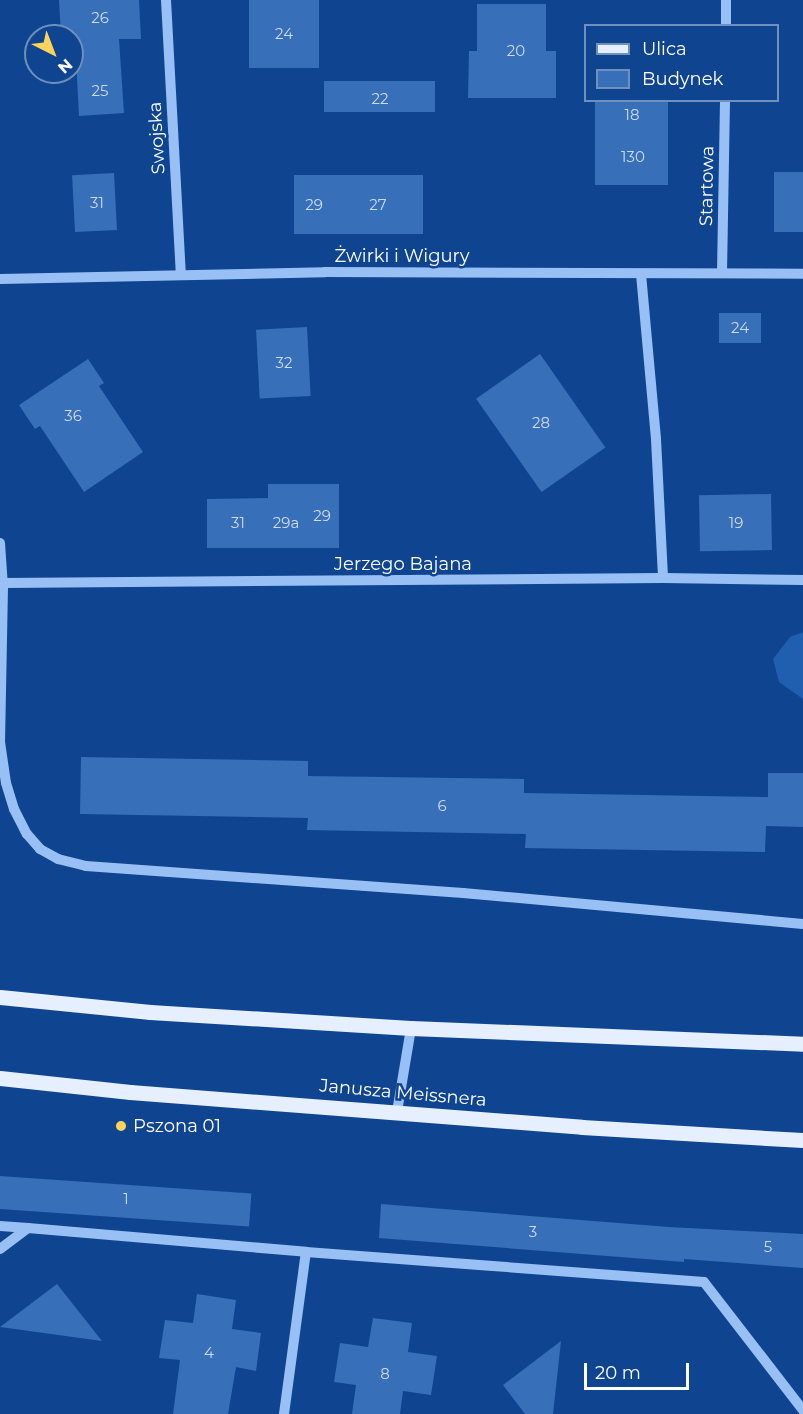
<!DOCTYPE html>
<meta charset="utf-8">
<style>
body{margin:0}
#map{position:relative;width:803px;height:1414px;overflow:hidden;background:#0f4590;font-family:Montserrat,sans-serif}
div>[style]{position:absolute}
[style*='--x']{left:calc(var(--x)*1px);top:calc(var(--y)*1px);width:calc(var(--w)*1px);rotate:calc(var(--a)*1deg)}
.green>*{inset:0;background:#205eb0}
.building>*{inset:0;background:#376fb9;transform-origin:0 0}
.minor>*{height:10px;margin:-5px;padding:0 5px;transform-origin:5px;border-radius:5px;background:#99c0f4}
.major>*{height:15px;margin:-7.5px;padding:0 7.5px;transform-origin:7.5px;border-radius:7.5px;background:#e5efff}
.dots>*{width:16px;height:16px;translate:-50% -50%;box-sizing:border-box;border:3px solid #0f4590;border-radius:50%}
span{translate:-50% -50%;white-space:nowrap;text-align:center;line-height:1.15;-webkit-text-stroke:5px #0f4590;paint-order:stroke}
.number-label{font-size:15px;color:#cddbee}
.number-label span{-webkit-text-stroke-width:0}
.street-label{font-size:18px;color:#fff}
.poi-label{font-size:18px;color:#fff}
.left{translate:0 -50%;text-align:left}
.legend{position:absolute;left:584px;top:24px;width:195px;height:78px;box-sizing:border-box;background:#0f4590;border:2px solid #6f8fbc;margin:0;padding:8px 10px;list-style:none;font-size:18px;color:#fff}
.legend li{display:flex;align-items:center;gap:12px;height:30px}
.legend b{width:30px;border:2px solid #6f8fbc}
.north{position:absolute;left:24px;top:24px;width:60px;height:60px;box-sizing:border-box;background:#0f4590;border:2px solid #6f8fbc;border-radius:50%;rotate:138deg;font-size:16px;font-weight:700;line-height:24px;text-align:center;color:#fff}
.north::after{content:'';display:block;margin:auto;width:21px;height:27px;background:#ffd35b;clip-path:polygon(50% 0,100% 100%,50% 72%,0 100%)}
.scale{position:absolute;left:584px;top:1363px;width:105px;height:27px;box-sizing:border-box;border:3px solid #fff;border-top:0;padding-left:8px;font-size:18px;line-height:21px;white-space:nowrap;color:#fff;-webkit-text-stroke:4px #0f4590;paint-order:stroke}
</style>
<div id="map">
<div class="green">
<div style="clip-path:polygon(803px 632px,803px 699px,779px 682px,773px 659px,790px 637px)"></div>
</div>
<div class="building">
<div style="clip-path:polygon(59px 0,139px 0,141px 39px,119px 39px,124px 113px,79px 116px,75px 41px,72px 41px,72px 36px,61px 36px)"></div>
<div style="left:249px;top:0;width:70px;height:68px"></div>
<div style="clip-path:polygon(477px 4px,546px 4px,546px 51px,556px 51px,556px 98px,468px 98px,469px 51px,477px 51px)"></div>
<div style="left:435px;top:81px;width:31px;height:111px;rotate:90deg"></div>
<div style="left:595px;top:100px;width:73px;height:85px"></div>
<div style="left:774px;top:172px;width:29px;height:60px"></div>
<div style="left:114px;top:173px;width:57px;height:42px;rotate:87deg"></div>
<div style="left:294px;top:175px;width:129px;height:59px"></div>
<div style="left:761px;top:313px;width:30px;height:42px;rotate:90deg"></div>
<div style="left:307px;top:327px;width:69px;height:51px;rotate:87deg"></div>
<div style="left:540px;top:354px;width:114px;height:78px;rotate:55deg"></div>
<div style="clip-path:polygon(88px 359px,104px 383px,99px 386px,143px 452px,84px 492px,40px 426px,35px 429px,19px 405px)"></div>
<div style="clip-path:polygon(268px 484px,339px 484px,339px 548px,207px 548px,207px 499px,268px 498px)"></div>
<div style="left:771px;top:494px;width:56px;height:72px;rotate:89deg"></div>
<div style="clip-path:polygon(81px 757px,308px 761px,308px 776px,524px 779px,524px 793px,768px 797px,768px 773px,803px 773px,803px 827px,766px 826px,765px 852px,525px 848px,526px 834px,307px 830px,308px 818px,80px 814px)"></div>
<div style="left:0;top:1176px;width:252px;height:33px;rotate:4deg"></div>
<div style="clip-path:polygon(381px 1204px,669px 1227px,803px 1234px,803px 1268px,684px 1259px,684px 1262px,379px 1238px)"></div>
<div style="clip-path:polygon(57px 1284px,102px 1341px,0 1327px)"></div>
<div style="clip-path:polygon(197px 1294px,236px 1300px,232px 1329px,261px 1333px,256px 1371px,236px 1367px,228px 1414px,173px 1414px,180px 1360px,159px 1358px,165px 1320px,193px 1323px)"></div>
<div style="clip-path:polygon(373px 1318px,412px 1323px,408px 1352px,437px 1356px,431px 1395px,403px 1391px,400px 1414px,352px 1414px,356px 1385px,334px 1382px,340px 1343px,368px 1347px)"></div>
<div style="clip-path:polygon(561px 1341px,553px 1414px,525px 1414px,503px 1385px)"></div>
</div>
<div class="minor">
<div style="--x:166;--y:0;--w:275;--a:86.9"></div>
<div style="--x:726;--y:26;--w:26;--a:-90"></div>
<div style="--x:722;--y:273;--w:173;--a:-89"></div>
<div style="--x:641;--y:274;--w:166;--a:84.8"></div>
<div style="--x:656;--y:439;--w:139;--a:87.1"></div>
<div style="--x:0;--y:279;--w:325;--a:-1.2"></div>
<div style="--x:325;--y:272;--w:478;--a:0.2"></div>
<div style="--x:0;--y:543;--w:44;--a:86.1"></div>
<div style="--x:3;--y:587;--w:155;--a:91.1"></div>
<div style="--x:0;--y:742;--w:41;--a:81.7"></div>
<div style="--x:6;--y:783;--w:27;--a:73"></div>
<div style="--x:14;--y:809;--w:28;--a:63"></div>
<div style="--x:27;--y:834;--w:20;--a:49"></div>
<div style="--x:40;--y:849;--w:21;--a:29"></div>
<div style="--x:58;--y:859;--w:29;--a:14"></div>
<div style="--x:86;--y:866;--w:378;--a:4.1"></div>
<div style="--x:463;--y:893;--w:341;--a:5.2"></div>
<div style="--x:3;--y:583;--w:660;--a:-0.43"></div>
<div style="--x:663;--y:578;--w:140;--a:0.8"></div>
<div style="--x:397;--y:1112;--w:85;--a:-80.5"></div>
<div style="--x:0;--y:1226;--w:28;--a:4"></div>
<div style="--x:0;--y:1249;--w:35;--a:-37"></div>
<div style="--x:28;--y:1228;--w:279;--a:4.9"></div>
<div style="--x:306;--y:1252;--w:399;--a:4.3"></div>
<div style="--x:704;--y:1282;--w:162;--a:52.3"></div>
<div style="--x:284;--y:1414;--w:163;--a:-82.3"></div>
</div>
<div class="major">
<div style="--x:0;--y:997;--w:151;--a:5.7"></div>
<div style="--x:150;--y:1012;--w:261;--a:3.5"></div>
<div style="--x:411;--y:1028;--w:392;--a:2.3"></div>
<div style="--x:0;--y:1078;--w:131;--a:6.1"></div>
<div style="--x:130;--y:1092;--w:453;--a:4.4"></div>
<div style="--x:582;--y:1127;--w:221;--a:3.4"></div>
</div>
<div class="dots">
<div style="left:121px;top:1126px;background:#ffd35b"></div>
</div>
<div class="number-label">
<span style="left:100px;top:18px">26</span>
<span style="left:284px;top:34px">24</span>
<span style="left:516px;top:51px">20</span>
<span style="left:100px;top:91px">25</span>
<span style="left:380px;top:99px">22</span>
<span style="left:632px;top:115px">18</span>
<span style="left:633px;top:157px">130</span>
<span style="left:97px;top:203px">31</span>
<span style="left:314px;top:205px">29</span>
<span style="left:378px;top:205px">27</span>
<span style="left:740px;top:328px">24</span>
<span style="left:284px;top:363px">32</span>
<span style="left:73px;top:416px">36</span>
<span style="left:541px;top:423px">28</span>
<span style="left:322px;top:516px">29</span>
<span style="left:238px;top:523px">31</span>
<span style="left:286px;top:523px">29a</span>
<span style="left:736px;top:523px">19</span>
<span style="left:442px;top:806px">6</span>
<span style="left:126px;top:1199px">1</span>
<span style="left:533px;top:1232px">3</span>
<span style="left:768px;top:1247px">5</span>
<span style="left:209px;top:1353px">4</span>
<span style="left:385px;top:1374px">8</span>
</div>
<div class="street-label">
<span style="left:157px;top:138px;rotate:-93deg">Swojska</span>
<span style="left:707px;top:186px;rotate:-89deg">Startowa</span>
<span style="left:402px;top:256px">Żwirki i Wigury</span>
<span style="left:403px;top:564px">Jerzego Bajana</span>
<span style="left:403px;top:1093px;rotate:5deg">Janusza Meissnera</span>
</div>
<div class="poi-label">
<span class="left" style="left:133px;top:1126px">Pszona 01</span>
</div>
<ul class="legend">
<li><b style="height:8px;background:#e5efff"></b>Ulica</li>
<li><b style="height:16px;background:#376fb9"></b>Budynek</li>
</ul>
<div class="north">N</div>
<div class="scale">20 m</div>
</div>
